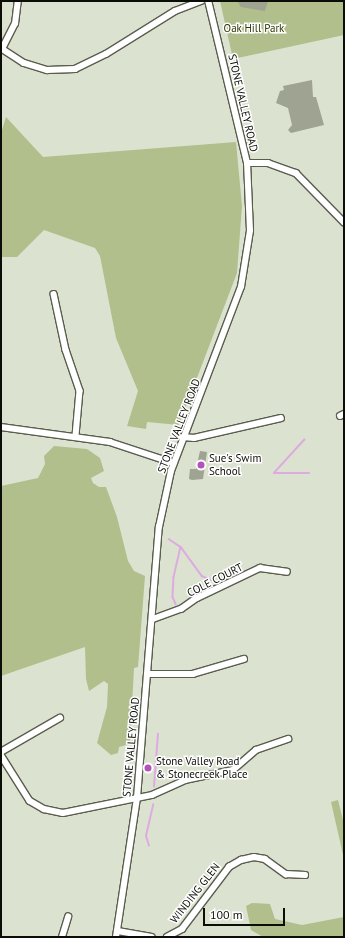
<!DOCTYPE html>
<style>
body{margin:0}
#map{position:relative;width:345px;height:938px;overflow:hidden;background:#dce2d0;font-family:"PT Sans",sans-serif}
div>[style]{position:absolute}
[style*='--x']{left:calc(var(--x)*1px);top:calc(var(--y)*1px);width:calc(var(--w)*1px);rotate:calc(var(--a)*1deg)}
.green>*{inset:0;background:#b1bf8c}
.stream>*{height:1.5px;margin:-0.75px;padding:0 0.75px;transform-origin:0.75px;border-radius:0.75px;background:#deabe0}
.building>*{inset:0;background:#9ea392}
.roads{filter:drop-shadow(1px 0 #595d4e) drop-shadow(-1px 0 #595d4e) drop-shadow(0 1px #595d4e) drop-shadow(0 -1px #595d4e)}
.minor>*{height:5.5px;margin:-2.75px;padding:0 2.75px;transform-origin:2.75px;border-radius:2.75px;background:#fff}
.dots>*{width:11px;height:11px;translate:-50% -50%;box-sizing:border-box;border:2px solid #fff;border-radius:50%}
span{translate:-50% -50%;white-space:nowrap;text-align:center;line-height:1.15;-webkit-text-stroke:3px #fff;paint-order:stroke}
.park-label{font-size:11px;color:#2d3703}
.street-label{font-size:11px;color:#0b0d07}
.poi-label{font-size:11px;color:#0b0d07}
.left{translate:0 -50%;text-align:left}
.frame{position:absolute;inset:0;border:2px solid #0b0d07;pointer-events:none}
.scale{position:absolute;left:203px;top:908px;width:82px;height:18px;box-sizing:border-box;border:2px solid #0b0d07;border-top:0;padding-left:5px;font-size:12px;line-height:14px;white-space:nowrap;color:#0b0d07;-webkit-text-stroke:3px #fff;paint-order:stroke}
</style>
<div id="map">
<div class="green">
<div style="clip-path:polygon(220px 1px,344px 1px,344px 35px,233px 59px)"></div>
<div style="clip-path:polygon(6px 117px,43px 157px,236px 142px,242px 206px,237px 273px,179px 425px,147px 422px,146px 429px,127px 426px,138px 391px,116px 338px,100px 256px,95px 248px,44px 230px,17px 257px,1px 257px,1px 133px)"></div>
<div style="clip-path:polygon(54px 446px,87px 449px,100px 458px,104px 471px,91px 478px,93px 483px,99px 487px,106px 487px,117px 517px,128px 561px,134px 571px,145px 576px,138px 667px,134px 668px,130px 744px,119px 747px,118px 753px,111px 755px,97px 743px,107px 707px,108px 684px,104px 681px,89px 691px,86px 679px,85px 647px,1px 676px,1px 486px,38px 478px,45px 464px,44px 456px)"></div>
<div style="clip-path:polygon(338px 800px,344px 824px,344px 859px,331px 802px)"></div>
<div style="clip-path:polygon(252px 903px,270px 904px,275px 919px,302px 925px,344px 917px,344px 937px,263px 937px,251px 930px,246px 906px)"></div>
</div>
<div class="stream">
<div style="--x:274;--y:473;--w:45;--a:-47.7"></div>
<div style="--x:274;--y:473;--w:35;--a:0"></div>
<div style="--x:169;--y:539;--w:14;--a:34"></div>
<div style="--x:181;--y:547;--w:31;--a:103"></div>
<div style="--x:174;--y:577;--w:20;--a:93"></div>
<div style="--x:173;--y:597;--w:8;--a:67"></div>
<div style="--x:181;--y:547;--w:36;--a:54"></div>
<div style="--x:202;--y:576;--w:10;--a:24"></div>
<div style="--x:154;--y:787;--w:53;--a:-85.7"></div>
<div style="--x:149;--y:846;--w:10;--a:-107"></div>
<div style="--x:146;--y:836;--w:32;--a:-77"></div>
</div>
<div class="building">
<div style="clip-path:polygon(237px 1px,268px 1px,265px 11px,241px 7px)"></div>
<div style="clip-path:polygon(312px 80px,313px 97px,316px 97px,324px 125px,291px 133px,288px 130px,292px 125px,288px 108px,276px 103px,280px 91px,284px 90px,283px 86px)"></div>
<div style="clip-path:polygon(200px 451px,207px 452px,203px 479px,192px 480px,189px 479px,190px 469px,196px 469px)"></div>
</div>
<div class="roads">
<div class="minor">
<div style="--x:1;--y:48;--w:27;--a:33"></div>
<div style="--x:24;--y:63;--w:24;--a:17"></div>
<div style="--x:47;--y:70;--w:28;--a:-2"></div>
<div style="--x:75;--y:69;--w:34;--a:-26"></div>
<div style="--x:106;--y:54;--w:81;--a:-31.9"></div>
<div style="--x:175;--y:11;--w:28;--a:-21"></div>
<div style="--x:2;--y:49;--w:28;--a:-63"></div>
<div style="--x:15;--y:24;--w:23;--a:-83"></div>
<div style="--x:247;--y:163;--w:21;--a:0"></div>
<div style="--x:268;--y:163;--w:30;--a:20"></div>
<div style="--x:296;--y:173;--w:69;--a:45.6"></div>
<div style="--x:54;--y:294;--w:57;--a:77.9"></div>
<div style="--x:66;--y:350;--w:43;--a:71.1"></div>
<div style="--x:80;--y:391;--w:45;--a:95.1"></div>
<div style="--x:340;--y:416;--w:4;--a:-27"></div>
<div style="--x:1;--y:427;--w:110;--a:7.8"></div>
<div style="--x:110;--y:442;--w:67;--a:18.2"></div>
<div style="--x:183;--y:437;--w:11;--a:5"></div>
<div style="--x:194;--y:438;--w:89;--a:-12.9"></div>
<div style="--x:153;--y:619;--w:30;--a:-20"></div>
<div style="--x:181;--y:609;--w:19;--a:-35"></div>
<div style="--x:197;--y:598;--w:70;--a:-25.5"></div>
<div style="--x:260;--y:568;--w:27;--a:8"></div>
<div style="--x:147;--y:674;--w:46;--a:0"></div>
<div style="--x:193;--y:674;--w:53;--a:-16.4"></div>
<div style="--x:1;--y:752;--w:68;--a:-30"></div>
<div style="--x:1;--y:755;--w:54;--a:57.8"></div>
<div style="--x:30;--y:801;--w:16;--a:30"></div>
<div style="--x:44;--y:809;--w:19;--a:12"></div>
<div style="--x:63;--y:813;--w:91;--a:-11.4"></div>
<div style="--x:152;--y:795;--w:36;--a:-24"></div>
<div style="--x:185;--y:780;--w:49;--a:-11.8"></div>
<div style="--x:233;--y:770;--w:30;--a:-41"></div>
<div style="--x:256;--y:750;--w:34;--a:-19"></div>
<div style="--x:118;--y:931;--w:34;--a:10"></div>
<div style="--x:62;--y:937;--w:21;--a:-73"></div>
<div style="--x:116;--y:937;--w:141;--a:-81.4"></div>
<div style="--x:137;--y:798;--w:272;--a:-85.4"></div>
<div style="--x:159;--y:527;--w:57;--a:-77.9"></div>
<div style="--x:171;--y:471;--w:197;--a:-69.2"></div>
<div style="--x:241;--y:287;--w:57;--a:-80.9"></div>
<div style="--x:250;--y:231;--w:68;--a:-92.5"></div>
<div style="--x:247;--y:163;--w:167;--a:-103.5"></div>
<div style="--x:167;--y:937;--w:17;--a:-28"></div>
<div style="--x:182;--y:929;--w:78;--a:-52.8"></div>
<div style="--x:229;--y:867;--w:14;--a:-30"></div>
<div style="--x:241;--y:860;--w:13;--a:-13"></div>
<div style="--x:254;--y:857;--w:11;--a:10"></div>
<div style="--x:265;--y:859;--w:26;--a:36"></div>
<div style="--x:286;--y:874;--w:19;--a:3"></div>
</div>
</div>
<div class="dots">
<div style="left:201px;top:465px;background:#b352ba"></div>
<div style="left:148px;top:768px;background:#b352ba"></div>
</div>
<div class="park-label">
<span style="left:254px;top:28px">Oak Hill Park</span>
</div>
<div class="street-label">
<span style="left:243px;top:103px;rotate:77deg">STONE VALLEY ROAD</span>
<span style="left:179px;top:426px;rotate:-69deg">STONE VALLEY ROAD</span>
<span style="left:215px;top:580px;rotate:-27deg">COLE COURT</span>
<span style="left:131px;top:747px;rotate:-85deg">STONE VALLEY ROAD</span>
<span style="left:195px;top:893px;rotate:-52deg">WINDING GLEN</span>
</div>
<div class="poi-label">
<span class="left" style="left:209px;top:465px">Sue's Swim<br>School</span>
<span class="left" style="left:156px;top:768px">Stone Valley Road<br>&amp; Stonecreek Place</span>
</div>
<div class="frame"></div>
<div class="scale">100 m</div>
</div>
